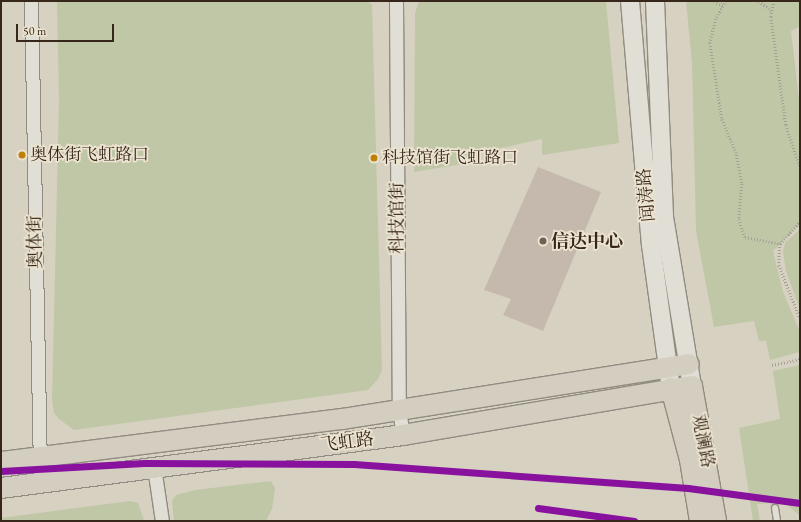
<!DOCTYPE html>
<meta charset="utf-8">
<style>
body{margin:0}
#map{position:relative;width:801px;height:522px;overflow:hidden;background:#d7d1c1;font-family:"EB Garamond","Noto Serif SC",serif}
div>[style]{position:absolute}
[style*='--x']{left:calc(var(--x)*1px);top:calc(var(--y)*1px);width:calc(var(--w)*1px);rotate:calc(var(--a)*1deg)}
.green>*{inset:0;background:#c0c7a7}
.building>*{inset:0;background:#c5b9ae}
.path>*{height:2.5px;margin-top:-1.25px;transform-origin:0;background:repeating-linear-gradient(90deg,#a4a098 0 1px,transparent 0 3px)}
.roads{filter:drop-shadow(1px 0 #918b81) drop-shadow(-1px 0 #918b81) drop-shadow(0 1px #918b81) drop-shadow(0 -1px #918b81)}
.service>*{height:6px;margin:-3px;padding:0 3px;transform-origin:3px;border-radius:3px;background:#e1ded5}
.minor>*{height:13px;margin:-6.5px;padding:0 6.5px;transform-origin:6.5px;border-radius:6.5px;background:#e1ded5}
.secondary>*{height:18px;margin:-9px;padding:0 9px;transform-origin:9px;border-radius:9px;background:#e1ded5}
.primary>*{height:20px;margin:-10px;padding:0 10px;transform-origin:10px;border-radius:10px;background:#d4cec1}
.metro-1>*{height:7px;margin:-3.5px;padding:0 3.5px;transform-origin:3.5px;border-radius:3.5px;background:#88129e}
.dots>*{width:11px;height:11px;translate:-50% -50%;box-sizing:border-box;border:2px solid #ece4d0;border-radius:50%}
span{translate:-50% -50%;white-space:nowrap;text-align:center;line-height:1.15;-webkit-text-stroke:3.5px #ece4d0;paint-order:stroke}
.bus-label{font-size:17px;color:#37271b}
.left{translate:0 -50%;text-align:left}
.street-label{font-size:18px;color:#37271b}
.poi-label{font-size:18px;color:#37271b;font-weight:700}
.frame{position:absolute;inset:0;border:2px solid #37271b;pointer-events:none}
.scale{position:absolute;left:16px;top:24px;width:98px;height:18px;box-sizing:border-box;border:2px solid #37271b;border-top:0;padding-left:5px;font-size:12px;line-height:14px;white-space:nowrap;color:#37271b;-webkit-text-stroke:3px #ece4d0;paint-order:stroke}
</style>
<div id="map">
<div class="green">
<div style="clip-path:polygon(57px 1px,368px 1px,372px 5px,382px 370px,378px 379px,368px 390px,74px 430px,59px 419px,54px 413px,52px 400px,59px 100px)"></div>
<div style="clip-path:polygon(419px 1px,606px 1px,619px 143px,542px 155px,542px 139px,479px 153px,480px 161px,414px 172px,415px 13px)"></div>
<div style="clip-path:polygon(686px 1px,800px 1px,800px 26px,791px 31px,800px 108px,800px 225px,773px 251px,783px 292px,800px 332px,800px 352px,770px 360px,766px 341px,759px 341px,754px 321px,714px 327px,696px 231px,692px 63px)"></div>
<div style="clip-path:polygon(800px 229px,800px 310px,786px 271px,783px 251px,785px 243px)"></div>
<div style="clip-path:polygon(800px 365px,800px 516px,784px 502px,757px 504px,760px 521px,753px 521px,739px 428px,780px 419px,773px 371px)"></div>
<div style="clip-path:polygon(271px 481px,275px 488px,272px 509px,266px 521px,174px 521px,172px 501px,176px 495px,195px 490px)"></div>
<div style="clip-path:polygon(130px 501px,138px 503px,144px 521px,1px 521px,1px 518px)"></div>
</div>
<div class="building">
<div style="clip-path:polygon(538px 167px,601px 192px,543px 331px,503px 315px,511px 299px,484px 290px)"></div>
</div>
<div class="path">
<div style="--x:714;--y:1;--w:10;--a:29"></div>
<div style="--x:726;--y:1;--w:21;--a:119"></div>
<div style="--x:716;--y:19;--w:25;--a:104"></div>
<div style="--x:710;--y:43;--w:77;--a:81"></div>
<div style="--x:722;--y:119;--w:36;--a:67"></div>
<div style="--x:736;--y:152;--w:33;--a:79"></div>
<div style="--x:742;--y:184;--w:35;--a:95"></div>
<div style="--x:739;--y:219;--w:19;--a:72"></div>
<div style="--x:745;--y:237;--w:36;--a:11"></div>
<div style="--x:780;--y:244;--w:30;--a:-49"></div>
<div style="--x:759;--y:1;--w:16;--a:38"></div>
<div style="--x:774;--y:1;--w:16;--a:101"></div>
<div style="--x:771;--y:17;--w:109;--a:82.1"></div>
<div style="--x:786;--y:125;--w:44;--a:71.6"></div>
<div style="--x:780;--y:244;--w:21;--a:93"></div>
<div style="--x:779;--y:265;--w:57;--a:68.4"></div>
<div style="--x:772;--y:365;--w:29;--a:-12"></div>
</div>
<div class="roads">
<div class="service">
<div style="--x:775;--y:508;--w:13;--a:81"></div>
</div>
<div class="minor">
<div style="--x:31;--y:1;--w:481;--a:88.9"></div>
<div style="--x:396;--y:1;--w:409;--a:89.6"></div>
<div style="--x:399;--y:410;--w:25;--a:81"></div>
<div style="--x:154;--y:467;--w:55;--a:81.6"></div>
</div>
<div class="secondary">
<div style="--x:630;--y:1;--w:245;--a:85.1"></div>
<div style="--x:651;--y:245;--w:138;--a:82.1"></div>
<div style="--x:655;--y:1;--w:216;--a:87.6"></div>
<div style="--x:664;--y:217;--w:171;--a:80.6"></div>
</div>
<div class="primary">
<div style="--x:671;--y:388;--w:74;--a:75.2"></div>
<div style="--x:690;--y:460;--w:62;--a:80.7"></div>
<div style="--x:1;--y:462;--w:344;--a:-7.2"></div>
<div style="--x:342;--y:419;--w:351;--a:-9"></div>
<div style="--x:1;--y:488;--w:405;--a:-7.5"></div>
<div style="--x:403;--y:435;--w:293;--a:-9.6"></div>
<div style="--x:692;--y:386;--w:137;--a:79.9"></div>
</div>
</div>
<div class="metro-1">
<div style="--x:1;--y:471;--w:143;--a:-3.2"></div>
<div style="--x:144;--y:463;--w:210;--a:0.3"></div>
<div style="--x:354;--y:464;--w:335;--a:4.1"></div>
<div style="--x:688;--y:488;--w:113;--a:7.6"></div>
<div style="--x:538;--y:508;--w:97;--a:7.7"></div>
</div>
<div class="dots">
<div style="left:22px;top:155px;background:#bd8008"></div>
<div style="left:374px;top:158px;background:#bd8008"></div>
<div style="left:543px;top:241px;background:#6f6255"></div>
</div>
<div class="bus-label">
<span class="left" style="left:30px;top:155px">奥体街飞虹路口</span>
<span class="left" style="left:382px;top:158px">科技馆街飞虹路口</span>
</div>
<div class="street-label">
<span style="left:646px;top:195px;rotate:-95deg">闻涛路</span>
<span style="left:397px;top:218px;rotate:-90deg">科技馆街</span>
<span style="left:35px;top:242px;rotate:-91deg">奥体街</span>
<span style="left:703px;top:441px;rotate:79deg">观澜路</span>
<span style="left:347px;top:442px;rotate:-7deg">飞虹路</span>
</div>
<div class="poi-label">
<span class="left" style="left:551px;top:241px">信达中心</span>
</div>
<div class="frame"></div>
<div class="scale">50 m</div>
</div>
